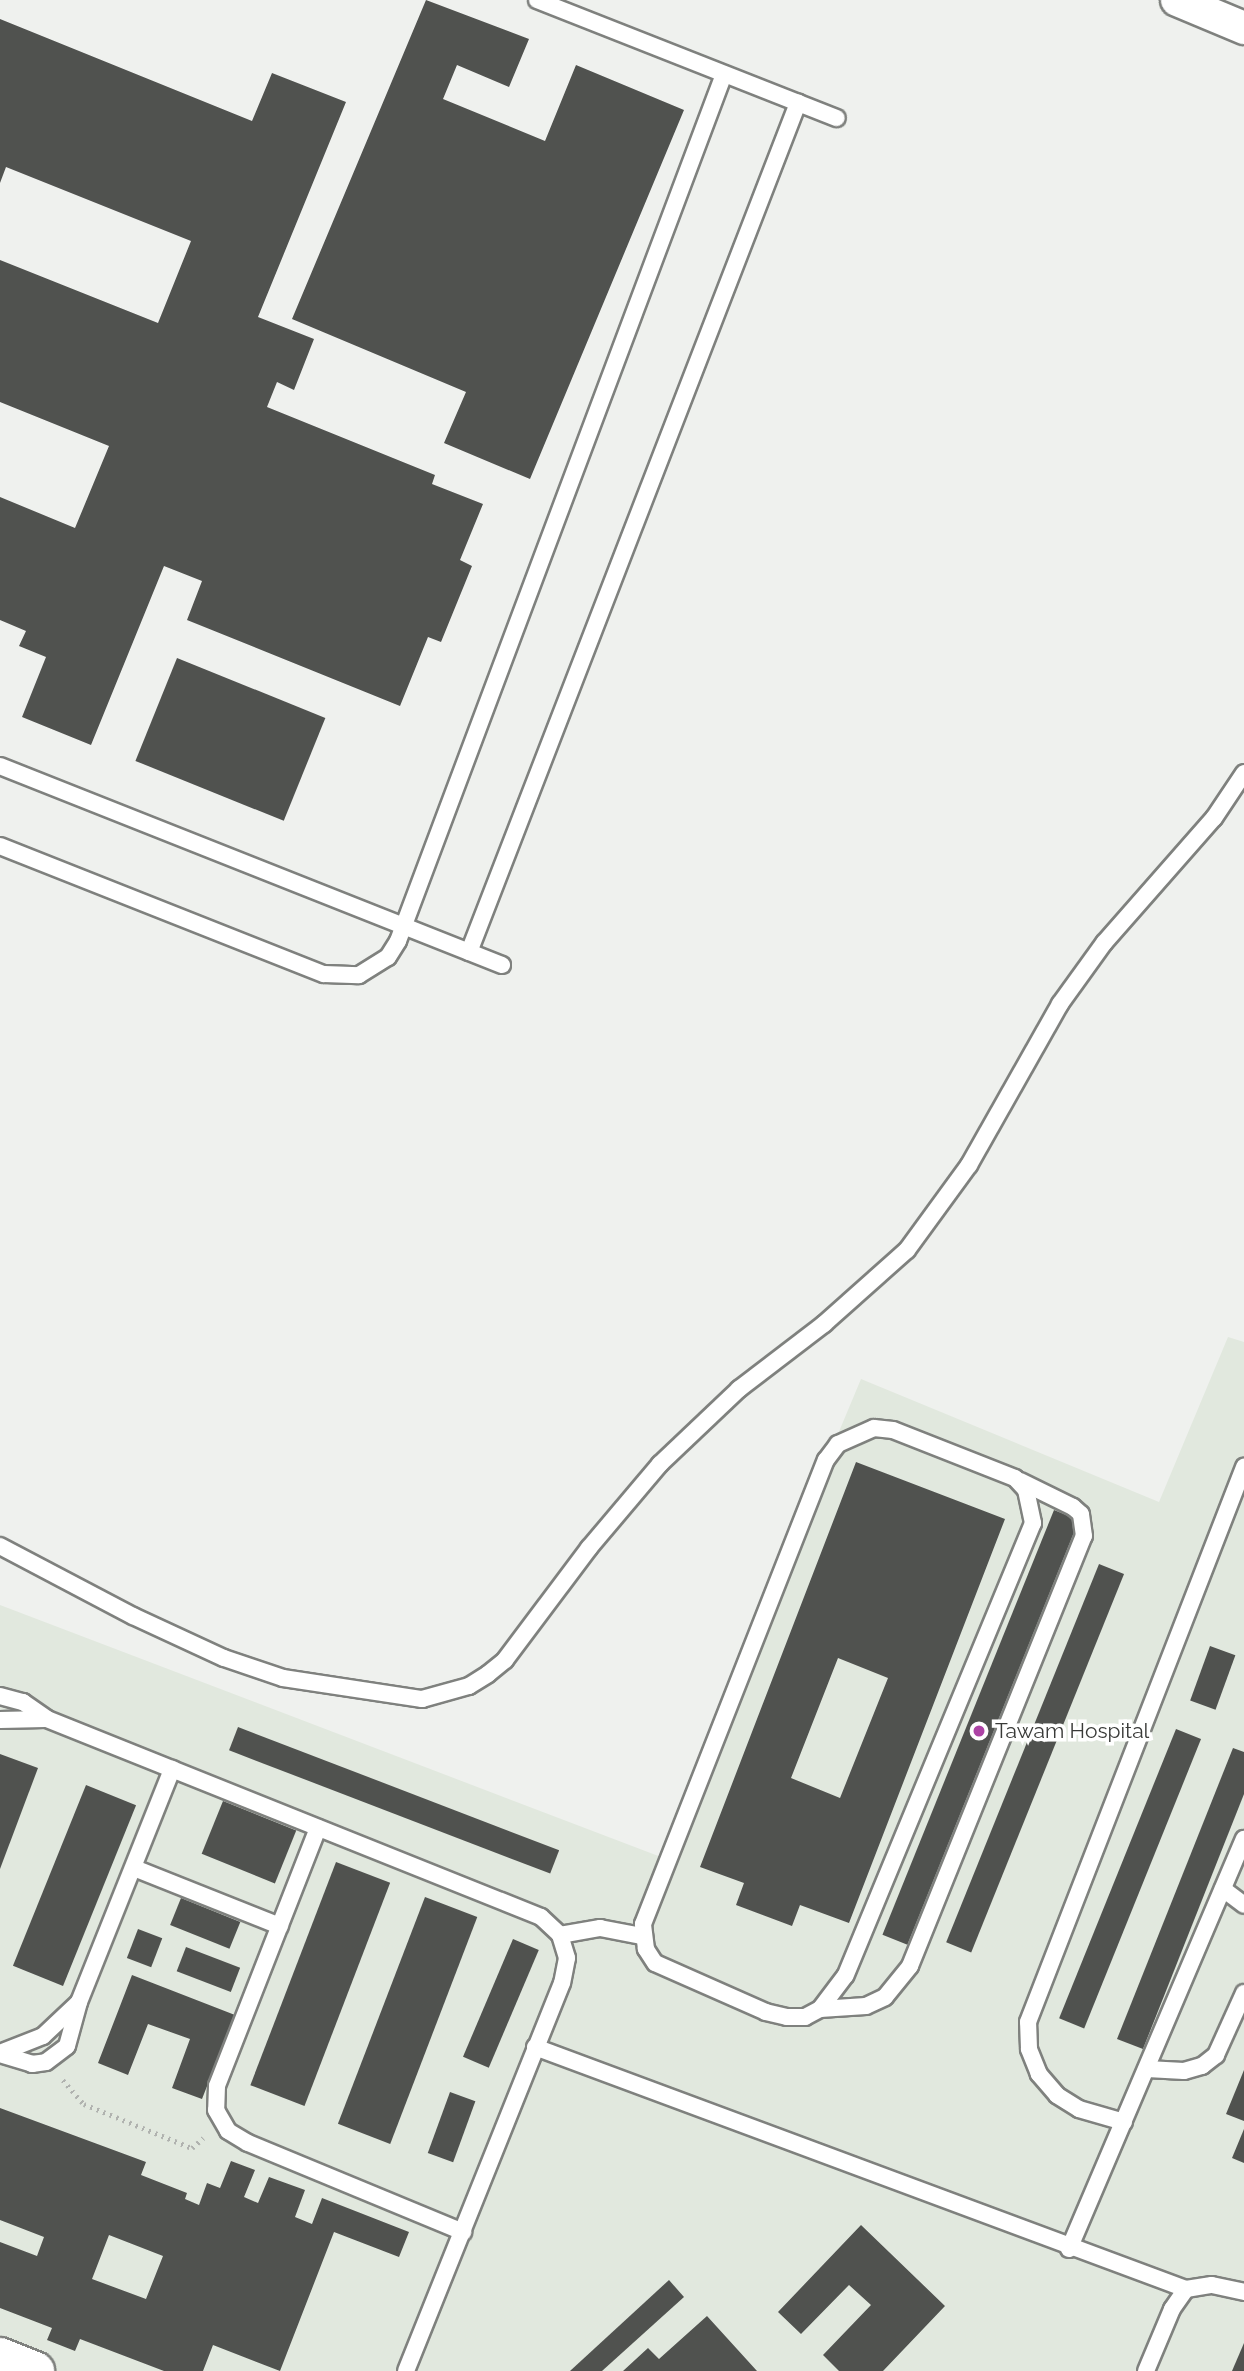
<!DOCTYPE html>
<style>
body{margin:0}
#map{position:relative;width:1244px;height:2371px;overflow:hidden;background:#eff1ee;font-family:Raleway,sans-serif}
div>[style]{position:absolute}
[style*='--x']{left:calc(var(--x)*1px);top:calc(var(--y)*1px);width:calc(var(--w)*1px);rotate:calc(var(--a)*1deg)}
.built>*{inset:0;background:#e1e8de}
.building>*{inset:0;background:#50524f;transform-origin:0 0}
.path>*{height:4.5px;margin-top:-2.25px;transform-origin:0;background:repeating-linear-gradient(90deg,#b0b2af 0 2px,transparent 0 7px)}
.roads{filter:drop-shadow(2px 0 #7f817e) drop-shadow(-2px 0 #7f817e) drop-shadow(0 2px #7f817e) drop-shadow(0 -2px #7f817e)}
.service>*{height:16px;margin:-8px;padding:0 8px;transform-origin:8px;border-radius:8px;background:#fff}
.minor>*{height:32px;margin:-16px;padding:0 16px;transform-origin:16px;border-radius:16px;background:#fff}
.tertiary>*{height:38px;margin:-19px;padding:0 19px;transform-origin:19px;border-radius:19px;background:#fff}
.dots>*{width:19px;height:19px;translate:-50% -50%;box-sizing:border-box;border:4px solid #fff;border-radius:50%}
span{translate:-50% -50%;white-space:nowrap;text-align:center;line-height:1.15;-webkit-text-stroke:7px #fff;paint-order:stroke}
.poi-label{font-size:21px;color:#393a38}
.left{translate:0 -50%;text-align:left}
</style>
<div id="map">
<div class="built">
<div style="clip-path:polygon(1228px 1337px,1244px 1342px,1244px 2371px,0 2371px,0 1605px,661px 1857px,861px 1379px,1159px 1502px)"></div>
</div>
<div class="building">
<div style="clip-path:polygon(426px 0,529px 39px,509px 87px,457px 65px,443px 99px,545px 141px,576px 65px,684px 110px,530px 479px,444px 443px,466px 392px,292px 319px)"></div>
<div style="clip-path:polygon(0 19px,252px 121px,272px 73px,346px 102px,258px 317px,314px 339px,294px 390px,277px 382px,267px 407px,435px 475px,432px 484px,483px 504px,460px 560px,472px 566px,441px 642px,428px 637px,400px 706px,187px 620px,202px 581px,164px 566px,91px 745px,22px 717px,46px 657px,19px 646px,26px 631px,0 620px,0 497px,75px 528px,109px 446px,0 402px,0 260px,158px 323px,191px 241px,6px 167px,0 183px)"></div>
<div style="left:177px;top:658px;width:160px;height:111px;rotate:22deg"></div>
<div style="clip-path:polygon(evenodd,856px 1462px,1005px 1519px,849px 1923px,800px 1905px,792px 1926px,736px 1905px,744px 1883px,700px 1867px,856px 1462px,838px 1658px,888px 1678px,840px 1798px,791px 1778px,838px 1658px)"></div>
<div style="left:1054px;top:1510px;width:27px;height:458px;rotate:22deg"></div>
<div style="left:1099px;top:1564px;width:27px;height:408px;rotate:22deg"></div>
<div style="left:1210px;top:1646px;width:27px;height:58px;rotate:20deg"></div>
<div style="left:238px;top:1727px;width:344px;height:25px;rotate:21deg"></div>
<div style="left:1176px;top:1729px;width:27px;height:312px;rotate:22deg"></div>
<div style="clip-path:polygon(1233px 1748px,1244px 1752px,1244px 1794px,1143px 2049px,1117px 2039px)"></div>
<div style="clip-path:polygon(0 1754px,38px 1768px,0 1869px)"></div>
<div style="left:86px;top:1785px;width:54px;height:195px;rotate:22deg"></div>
<div style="left:223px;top:1801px;width:79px;height:57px;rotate:22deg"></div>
<div style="left:336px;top:1862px;width:58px;height:239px;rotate:21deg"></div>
<div style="left:425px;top:1897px;width:56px;height:243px;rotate:21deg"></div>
<div style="left:181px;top:1898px;width:64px;height:29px;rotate:22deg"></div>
<div style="left:138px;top:1929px;width:26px;height:31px;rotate:21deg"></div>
<div style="left:513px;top:1939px;width:28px;height:128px;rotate:23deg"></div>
<div style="left:186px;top:1947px;width:58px;height:26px;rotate:21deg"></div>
<div style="clip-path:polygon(132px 1975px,235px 2015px,202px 2099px,172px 2088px,190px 2039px,148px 2024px,128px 2075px,98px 2063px)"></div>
<div style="clip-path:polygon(1244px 2070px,1244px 2121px,1226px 2114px)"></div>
<div style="left:450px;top:2092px;width:27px;height:65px;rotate:20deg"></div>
<div style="clip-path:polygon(evenodd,0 2108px,146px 2162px,141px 2175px,187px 2193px,185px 2199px,199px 2205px,207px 2183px,220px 2188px,231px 2161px,255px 2170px,244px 2197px,258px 2203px,269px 2177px,305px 2190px,295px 2217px,312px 2224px,322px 2198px,409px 2232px,399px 2257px,334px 2232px,280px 2371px,213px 2345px,203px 2371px,164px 2371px,80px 2339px,75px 2351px,47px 2340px,52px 2328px,0 2308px,0 2242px,37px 2256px,44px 2237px,0 2220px,0 2108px,109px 2235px,163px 2256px,146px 2299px,92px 2279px,109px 2235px)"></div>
<div style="clip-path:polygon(1244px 2129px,1244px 2163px,1232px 2158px)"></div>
<div style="clip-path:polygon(861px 2225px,945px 2306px,883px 2371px,839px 2371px,823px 2355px,871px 2305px,849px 2285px,801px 2334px,778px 2312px)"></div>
<div style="clip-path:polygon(669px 2280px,684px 2297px,602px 2371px,570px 2371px)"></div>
<div style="clip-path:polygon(707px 2316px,757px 2371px,623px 2371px,648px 2348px,659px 2359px)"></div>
<div style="clip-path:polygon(1244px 2343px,1244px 2371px,1232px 2371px)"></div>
</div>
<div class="path">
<div style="--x:63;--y:2080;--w:32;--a:49"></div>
<div style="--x:84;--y:2104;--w:117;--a:22.2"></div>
<div style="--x:192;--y:2148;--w:15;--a:-42"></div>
</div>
<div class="roads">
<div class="service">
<div style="--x:537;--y:0;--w:322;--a:21.5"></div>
<div style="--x:0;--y:766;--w:540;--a:21.62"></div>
<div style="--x:0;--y:846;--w:348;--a:21.6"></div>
<div style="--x:324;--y:974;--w:35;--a:2"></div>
<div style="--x:359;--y:975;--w:34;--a:-32"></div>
<div style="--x:388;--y:957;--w:19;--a:-58"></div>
<div style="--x:398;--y:941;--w:926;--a:-69.39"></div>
<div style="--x:469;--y:952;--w:911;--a:-68.82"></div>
<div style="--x:874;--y:1428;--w:19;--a:6"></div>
<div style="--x:893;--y:1430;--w:131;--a:21.5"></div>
<div style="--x:1015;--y:1478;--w:16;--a:47"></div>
<div style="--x:1026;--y:1490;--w:34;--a:78"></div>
<div style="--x:1033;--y:1523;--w:490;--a:112.5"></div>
<div style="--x:845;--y:1976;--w:41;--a:127.1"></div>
<div style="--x:820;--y:2009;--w:17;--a:152"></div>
<div style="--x:805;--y:2017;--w:18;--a:180"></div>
<div style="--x:787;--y:2017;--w:22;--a:-167"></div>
<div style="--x:766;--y:2012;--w:121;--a:-156.2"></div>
<div style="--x:655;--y:1963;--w:17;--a:-123"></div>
<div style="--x:646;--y:1949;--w:25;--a:-97"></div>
<div style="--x:643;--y:1924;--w:499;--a:-68.5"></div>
<div style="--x:826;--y:1460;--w:20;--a:-53"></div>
<div style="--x:838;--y:1444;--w:39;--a:-24"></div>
<div style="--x:0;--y:1546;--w:150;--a:27.8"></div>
<div style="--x:133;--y:1616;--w:100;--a:24.8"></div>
<div style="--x:224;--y:1658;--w:62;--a:18.7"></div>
<div style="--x:283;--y:1678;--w:141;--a:8.6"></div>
<div style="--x:422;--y:1699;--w:49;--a:-15.5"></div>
<div style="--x:469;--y:1686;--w:22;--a:-32"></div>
<div style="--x:488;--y:1674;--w:22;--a:-39"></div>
<div style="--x:505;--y:1660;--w:140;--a:-53.1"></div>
<div style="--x:589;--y:1548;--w:110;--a:-49.8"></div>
<div style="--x:660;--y:1464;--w:109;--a:-43.5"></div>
<div style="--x:739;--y:1389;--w:107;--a:-37.4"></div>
<div style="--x:824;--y:1324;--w:111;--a:-41.7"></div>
<div style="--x:907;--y:1250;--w:105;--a:-53.9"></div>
<div style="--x:969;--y:1165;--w:185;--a:-60.5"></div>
<div style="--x:1060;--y:1004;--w:75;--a:-54.2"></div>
<div style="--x:1104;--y:943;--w:167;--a:-48.7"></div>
<div style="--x:1214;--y:818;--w:54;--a:-56.3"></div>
<div style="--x:0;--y:1696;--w:24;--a:15"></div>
<div style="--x:23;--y:1702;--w:29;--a:35"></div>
<div style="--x:47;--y:1719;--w:532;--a:21.84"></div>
<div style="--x:541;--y:1917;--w:26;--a:43"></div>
<div style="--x:560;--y:1935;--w:24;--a:73"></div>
<div style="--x:567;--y:1958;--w:25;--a:101"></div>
<div style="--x:562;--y:1983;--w:418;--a:111.9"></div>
<div style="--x:0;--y:1720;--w:45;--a:-1.3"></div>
<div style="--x:318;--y:1828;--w:277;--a:111.4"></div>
<div style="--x:217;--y:2086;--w:24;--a:92"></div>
<div style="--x:216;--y:2110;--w:24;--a:60"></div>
<div style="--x:228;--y:2131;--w:23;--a:31"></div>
<div style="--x:248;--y:2143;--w:233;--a:22.5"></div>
<div style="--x:134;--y:1868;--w:157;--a:21.7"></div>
<div style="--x:1223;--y:1889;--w:26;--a:37"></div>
<div style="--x:560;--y:1935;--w:41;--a:-9.9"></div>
<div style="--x:600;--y:1928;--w:43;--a:10.8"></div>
<div style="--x:820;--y:2009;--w:46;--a:-3.7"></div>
<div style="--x:866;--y:2006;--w:21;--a:-25"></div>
<div style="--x:885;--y:1997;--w:40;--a:-51"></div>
<div style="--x:910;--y:1966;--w:464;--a:-68"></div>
<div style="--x:1084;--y:1536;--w:22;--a:-98"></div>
<div style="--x:1081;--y:1514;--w:11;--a:-139"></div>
<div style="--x:1073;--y:1507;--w:59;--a:-153.9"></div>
<div style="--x:535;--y:2047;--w:695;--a:20.39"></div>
<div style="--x:0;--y:2053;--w:46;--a:-21.6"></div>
<div style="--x:43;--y:2036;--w:47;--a:-43.3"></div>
<div style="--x:0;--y:2054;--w:34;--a:17"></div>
<div style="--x:32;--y:2064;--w:14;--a:-8"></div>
<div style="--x:46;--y:2062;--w:26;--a:-37"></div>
<div style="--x:67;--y:2046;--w:46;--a:-74.7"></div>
<div style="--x:79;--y:2002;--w:251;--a:-68.2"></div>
<div style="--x:1147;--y:2069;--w:37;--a:3"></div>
<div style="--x:1184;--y:2071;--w:19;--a:-16"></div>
<div style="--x:1202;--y:2066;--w:18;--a:-38"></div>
<div style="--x:1216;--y:2055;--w:68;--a:-65.7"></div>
<div style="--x:1124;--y:2122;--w:47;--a:-163.9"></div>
<div style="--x:1079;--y:2109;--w:26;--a:-148"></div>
<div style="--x:1057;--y:2095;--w:28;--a:-131"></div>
<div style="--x:1039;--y:2074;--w:27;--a:-112"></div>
<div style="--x:1029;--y:2049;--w:27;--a:-92"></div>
<div style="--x:1028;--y:2022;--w:596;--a:-68.73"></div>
<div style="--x:1069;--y:2249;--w:446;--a:-66.9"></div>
<div style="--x:1146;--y:2371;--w:67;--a:-67.2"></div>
<div style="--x:1172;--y:2309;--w:24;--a:-55"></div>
<div style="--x:1186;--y:2289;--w:26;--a:-9"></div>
<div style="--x:1212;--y:2285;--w:33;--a:12"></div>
</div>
<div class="minor">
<div style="--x:1177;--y:0;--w:73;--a:22.7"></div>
</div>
<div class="tertiary">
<div style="--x:0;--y:2357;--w:38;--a:22"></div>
</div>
</div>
<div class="dots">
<div style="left:979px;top:1731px;background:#ad43a5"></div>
</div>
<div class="poi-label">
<span class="left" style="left:995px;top:1731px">Tawam Hospital</span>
</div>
</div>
